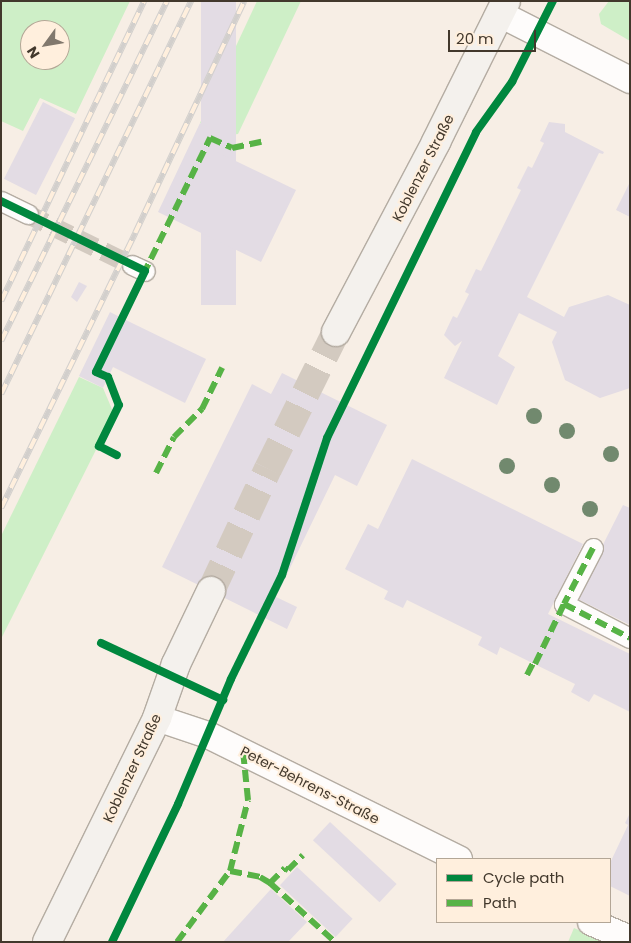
<!DOCTYPE html>
<meta charset="utf-8">
<style>
body{margin:0}
#map{position:relative;width:631px;height:943px;overflow:hidden;background:#f7eee5;font-family:Poppins,sans-serif}
div>[style]{position:absolute}
[style*='--x']{left:calc(var(--x)*1px);top:calc(var(--y)*1px);width:calc(var(--w)*1px);rotate:calc(var(--a)*1deg)}
.green>*{inset:0;background:#ceefc7}
.building>*{inset:0;background:#e3dce4;transform-origin:0 0}
.pedestrian-tunnel>*{height:19px;margin-top:-9.5px;transform-origin:0;background:repeating-linear-gradient(90deg,#d3cac0 0 19px,transparent 0 28px)}
.secondary-tunnel>*{height:28px;margin-top:-14px;transform-origin:0;background:repeating-linear-gradient(90deg,#d3cac0 0 28px,transparent 0 42px)}
.roads{filter:drop-shadow(1px 0 #b4aca2) drop-shadow(-1px 0 #b4aca2) drop-shadow(0 1px #b4aca2) drop-shadow(0 -1px #b4aca2)}
.pedestrian>*{height:19px;margin:-9.5px;padding:0 9.5px;transform-origin:9.5px;border-radius:9.5px;background:#fefcfb}
.minor>*{height:26px;margin:-13px;padding:0 13px;transform-origin:13px;border-radius:13px;background:#fefcfb}
.secondary>*{height:28px;margin:-14px;padding:0 14px;transform-origin:14px;border-radius:14px;background:#f4f1ed}
.rail>*{height:5.5px;margin-top:-2.75px;transform-origin:0;background:repeating-linear-gradient(90deg,#ffefdd 0 11px,#d2cfcc 0 22px);box-sizing:border-box;border-block:1px solid #d2cfcc}
.quiet>*{height:6px;margin-top:-3px;transform-origin:0;background:repeating-linear-gradient(90deg,#57b346 0 12px,transparent 0 18px)}
.cycleway>*{height:8px;margin:-4px;padding:0 4px;transform-origin:4px;border-radius:4px;background:#00873e}
.trees>*{width:16px;height:16px;margin:-8px;border-radius:50%;background:#71896e}
span{translate:-50% -50%;white-space:nowrap;text-align:center;line-height:1.15;-webkit-text-stroke:4px #ffefdd;paint-order:stroke}
.street-label{font-size:14px;color:#42382c}
.frame{position:absolute;inset:0;border:2px solid #42382c;pointer-events:none}
.legend{position:absolute;left:436px;top:858px;width:175px;height:65px;box-sizing:border-box;background:#ffefdd;border:1px solid #b3a696;margin:0;padding:6px 9px;list-style:none;font-size:15px;color:#42382c}
.legend li{display:flex;align-items:center;gap:10px;height:25px}
.legend b{width:25px;border:1px solid #b3a696}
.north{position:absolute;left:20px;top:20px;width:50px;height:50px;box-sizing:border-box;background:#ffefdd;border:1px solid #b3a696;border-radius:50%;rotate:238deg;font-size:14px;font-weight:700;line-height:20px;text-align:center;color:#42382c}
.north::after{content:'';display:block;margin:auto;width:18px;height:22px;background:#81786d;clip-path:polygon(50% 0,100% 100%,50% 72%,0 100%)}
.scale{position:absolute;left:448px;top:30px;width:88px;height:22px;box-sizing:border-box;border:2px solid #42382c;border-top:0;padding-left:6px;font-size:15px;line-height:18px;white-space:nowrap;color:#42382c;-webkit-text-stroke:4px #ffefdd;paint-order:stroke}
</style>
<div id="map">
<div class="green">
<div style="clip-path:polygon(evenodd,1px 1px,130px 1px,76px 114px,40px 98px,23px 131px,1px 121px,1px 1px,30px 30px,60px 30px,60px 60px,30px 60px,30px 30px)"></div>
<div style="clip-path:polygon(257px 1px,301px 1px,238px 134px,225px 136px,200px 123px)"></div>
<div style="clip-path:polygon(609px 1px,630px 1px,630px 41px,601px 24px,599px 14px)"></div>
<div style="clip-path:polygon(79px 377px,103px 388px,114px 414px,1px 639px,1px 536px)"></div>
<div style="clip-path:polygon(574px 928px,607px 942px,568px 942px)"></div>
</div>
<div class="building">
<div style="left:201px;top:1px;width:35px;height:304px"></div>
<div style="left:43px;top:102px;width:36px;height:86px;rotate:27deg"></div>
<div style="clip-path:polygon(549px 122px,565px 124px,565px 132px,604px 152px,603px 154px,599px 153px,527px 297px,564px 317px,569px 307px,608px 295px,630px 305px,630px 388px,600px 398px,565px 380px,552px 342px,557px 332px,519px 313px,498px 356px,515px 367px,497px 405px,444px 378px,462px 341px,455px 346px,444px 335px,453px 316px,457px 318px,469px 294px,465px 292px,476px 269px,481px 271px,521px 190px,517px 188px,528px 166px,532px 168px,544px 143px,540px 141px)"></div>
<div style="clip-path:polygon(200px 123px,225px 136px,217px 152px,296px 190px,261px 262px,158px 212px)"></div>
<div style="clip-path:polygon(630px 182px,630px 217px,616px 210px)"></div>
<div style="clip-path:polygon(79px 282px,87px 286px,77px 302px,71px 297px)"></div>
<div style="clip-path:polygon(110px 312px,134px 324px,129px 334px,134px 324px,206px 359px,185px 403px,113px 367px,103px 388px,79px 376px)"></div>
<div style="clip-path:polygon(282px 373px,387px 425px,357px 486px,335px 475px,276px 597px,297px 607px,287px 629px,162px 567px,252px 384px,271px 394px)"></div>
<div style="clip-path:polygon(412px 459px,583px 544px,548px 614px,630px 654px,630px 712px,594px 694px,589px 702px,571px 692px,575px 684px,500px 647px,497px 655px,478px 645px,482px 637px,407px 600px,403px 608px,384px 599px,388px 591px,345px 569px,368px 524px,378px 529px)"></div>
<div style="clip-path:polygon(623px 505px,630px 508px,630px 625px,576px 598px)"></div>
<div style="clip-path:polygon(630px 813px,630px 896px,610px 886px,610px 863px,628px 825px,625px 823px)"></div>
<div style="left:330px;top:822px;width:91px;height:25px;rotate:43deg"></div>
<div style="left:297px;top:867px;width:76px;height:25px;rotate:43deg"></div>
<div style="clip-path:polygon(271px 889px,307px 922px,288px 942px,223px 942px)"></div>
</div>
<div class="pedestrian-tunnel">
<div style="--x:28;--y:214;--w:116;--a:26.1"></div>
</div>
<div class="secondary-tunnel">
<div style="--x:211;--y:591;--w:135;--a:-65"></div>
<div style="--x:268;--y:469;--w:153;--a:-63.6"></div>
</div>
<div class="roads">
<div class="pedestrian">
<div style="--x:1;--y:201;--w:30;--a:26"></div>
<div style="--x:132;--y:265;--w:14;--a:25"></div>
<div style="--x:593;--y:548;--w:63;--a:117.4"></div>
<div style="--x:564;--y:604;--w:74;--a:27.3"></div>
</div>
<div class="minor">
<div style="--x:500;--y:14;--w:146;--a:26.9"></div>
<div style="--x:157;--y:718;--w:54;--a:18.4"></div>
<div style="--x:208;--y:735;--w:280;--a:26.3"></div>
<div style="--x:591;--y:922;--w:43;--a:23.6"></div>
</div>
<div class="secondary">
<div style="--x:336;--y:332;--w:215;--a:-62.2"></div>
<div style="--x:436;--y:142;--w:157;--a:-63.6"></div>
<div style="--x:47;--y:942;--w:250;--a:-63.8"></div>
<div style="--x:157;--y:718;--w:57;--a:-70.6"></div>
<div style="--x:176;--y:664;--w:81;--a:-64.4"></div>
</div>
</div>
<div class="rail">
<div style="--x:1;--y:301;--w:332;--a:-64.5"></div>
<div style="--x:1;--y:341;--w:378;--a:-64"></div>
<div style="--x:1;--y:394;--w:437;--a:-64.2"></div>
<div style="--x:1;--y:508;--w:306;--a:-64"></div>
<div style="--x:135;--y:233;--w:256;--a:-64.8"></div>
</div>
<div class="quiet">
<div style="--x:143;--y:275;--w:153;--a:-63.9"></div>
<div style="--x:210;--y:138;--w:24;--a:24"></div>
<div style="--x:232;--y:148;--w:30;--a:-12"></div>
<div style="--x:156;--y:473;--w:40;--a:-63.4"></div>
<div style="--x:174;--y:437;--w:40;--a:-45"></div>
<div style="--x:202;--y:409;--w:46;--a:-64"></div>
<div style="--x:593;--y:548;--w:63;--a:117.4"></div>
<div style="--x:564;--y:604;--w:74;--a:27.3"></div>
<div style="--x:535;--y:664;--w:67;--a:-64.2"></div>
<div style="--x:527;--y:675;--w:13;--a:-63"></div>
<div style="--x:230;--y:871;--w:31;--a:11"></div>
<div style="--x:260;--y:877;--w:12;--a:31"></div>
<div style="--x:270;--y:883;--w:88;--a:42.2"></div>
<div style="--x:270;--y:883;--w:21;--a:-45"></div>
<div style="--x:285;--y:868;--w:4;--a:34"></div>
<div style="--x:288;--y:870;--w:21;--a:-45"></div>
<div style="--x:177;--y:942;--w:89;--a:-53.3"></div>
<div style="--x:230;--y:871;--w:73;--a:-75.8"></div>
<div style="--x:248;--y:800;--w:49;--a:-95.8"></div>
</div>
<div class="cycleway">
<div style="--x:1;--y:201;--w:160;--a:25.9"></div>
<div style="--x:145;--y:271;--w:112;--a:115.9"></div>
<div style="--x:96;--y:372;--w:13;--a:23"></div>
<div style="--x:108;--y:377;--w:30;--a:69"></div>
<div style="--x:119;--y:405;--w:46;--a:116"></div>
<div style="--x:99;--y:446;--w:20;--a:27"></div>
<div style="--x:101;--y:643;--w:135;--a:25"></div>
<div style="--x:112;--y:942;--w:153;--a:-64.4"></div>
<div style="--x:178;--y:804;--w:136;--a:-67"></div>
<div style="--x:231;--y:679;--w:116;--a:-63.9"></div>
<div style="--x:282;--y:575;--w:144;--a:-71.8"></div>
<div style="--x:327;--y:438;--w:340;--a:-64"></div>
<div style="--x:476;--y:132;--w:62;--a:-54.2"></div>
<div style="--x:512;--y:82;--w:91;--a:-63.2"></div>
</div>
<div class="trees">
<div style="left:534px;top:416px"></div>
<div style="left:567px;top:431px"></div>
<div style="left:611px;top:454px"></div>
<div style="left:507px;top:466px"></div>
<div style="left:552px;top:485px"></div>
<div style="left:590px;top:509px"></div>
</div>
<div class="street-label">
<span style="left:423px;top:168px;rotate:-63deg">Koblenzer Straße</span>
<span style="left:132px;top:768px;rotate:-65deg">Koblenzer Straße</span>
<span style="left:310px;top:785px;rotate:27deg">Peter-Behrens-Straße</span>
</div>
<div class="frame"></div>
<ul class="legend">
<li><b style="height:6px;background:#00873e"></b>Cycle path</li>
<li><b style="height:6px;background:#57b346"></b>Path</li>
</ul>
<div class="north">N</div>
<div class="scale">20 m</div>
</div>
